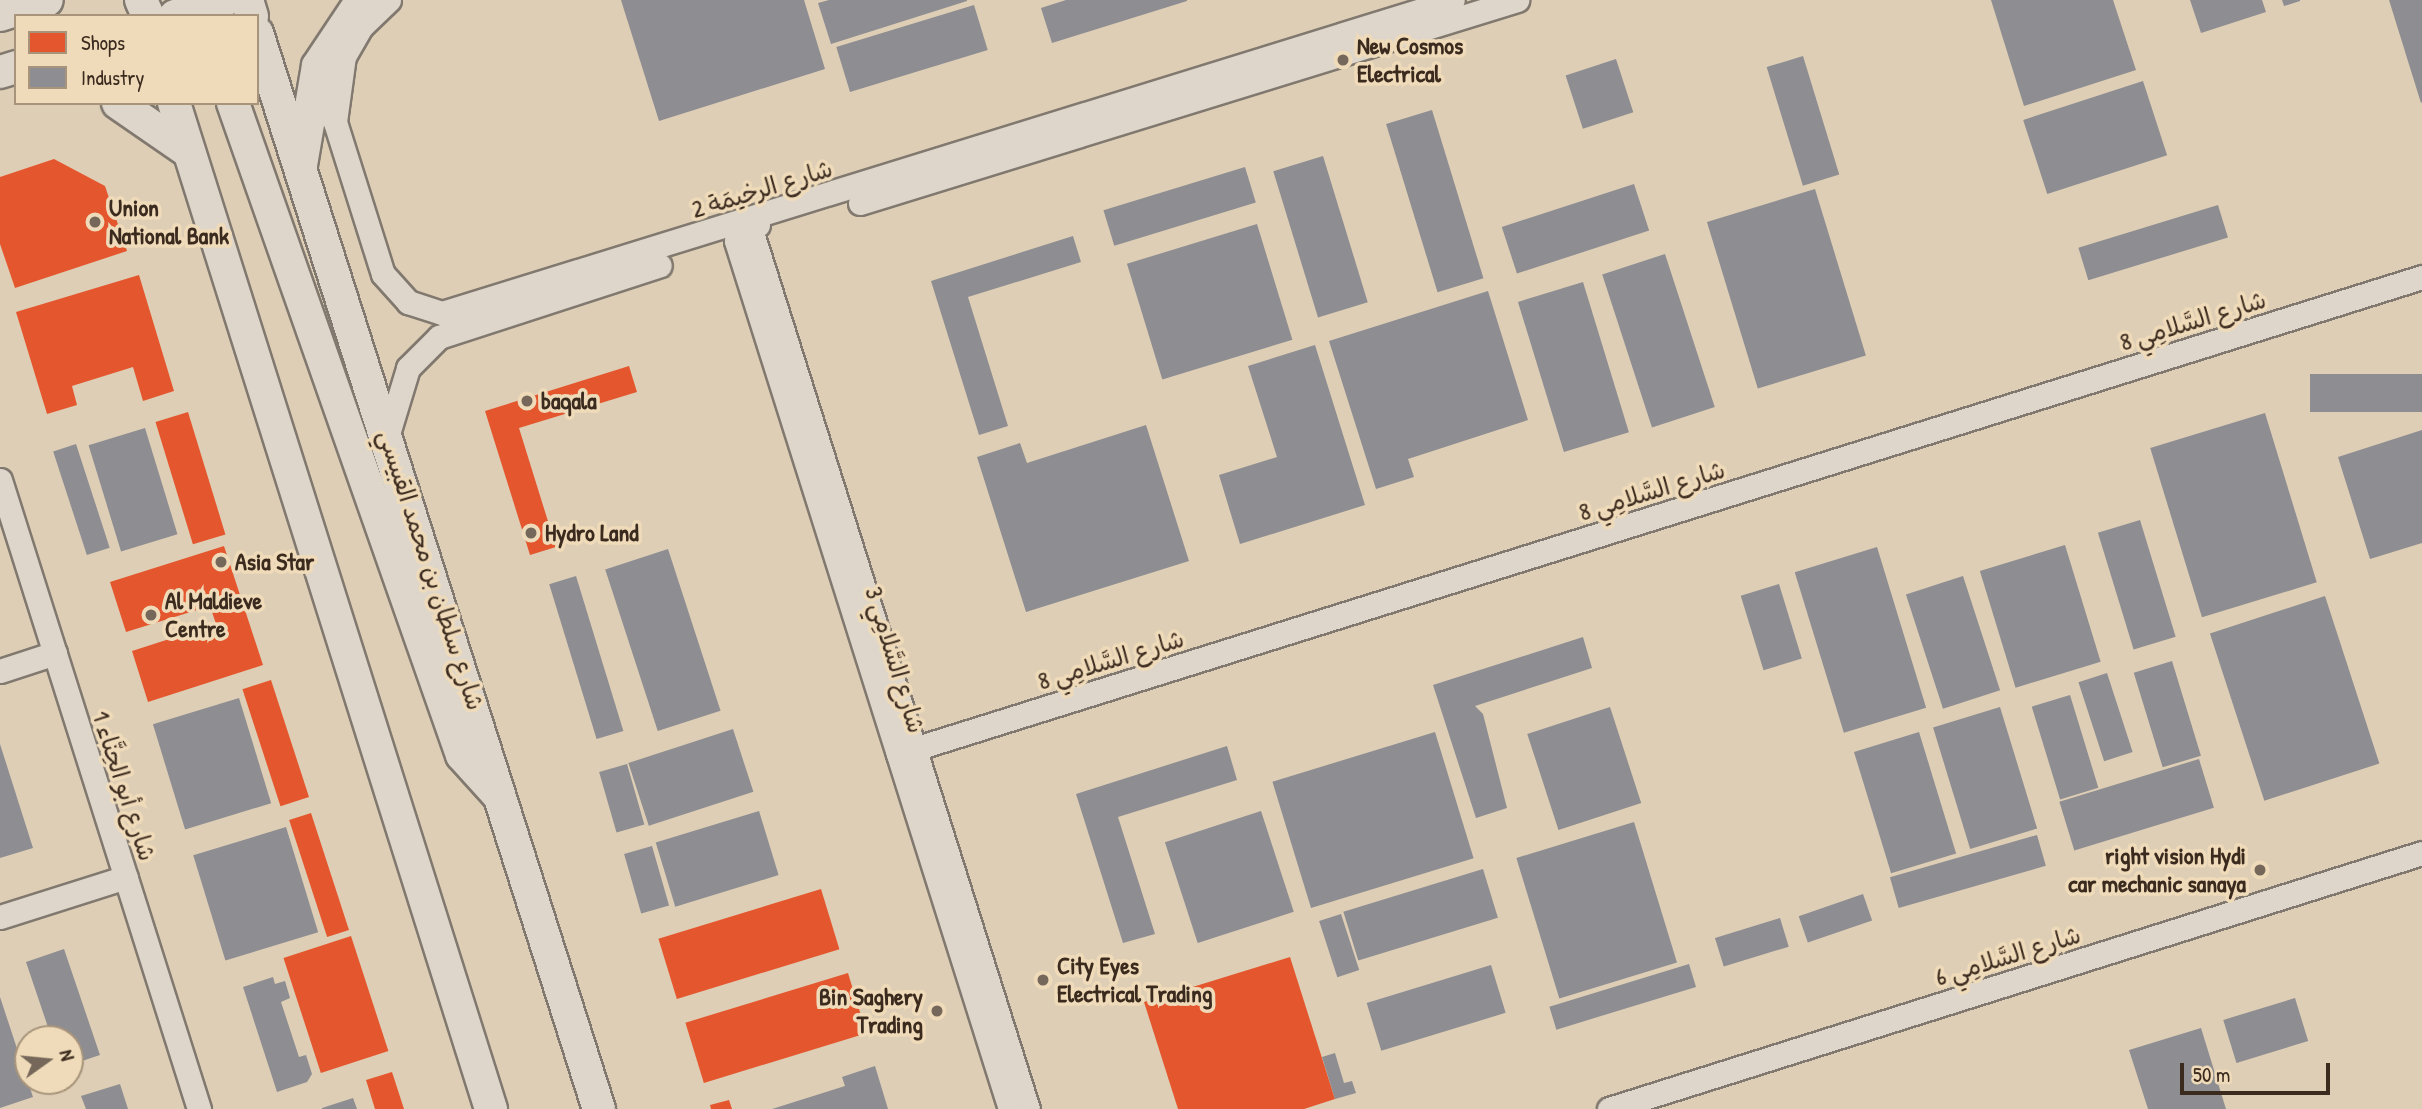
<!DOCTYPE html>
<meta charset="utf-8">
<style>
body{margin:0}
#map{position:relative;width:2422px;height:1109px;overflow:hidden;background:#e2d8c6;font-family:"Patrick Hand","Playpen Sans Arabic",sans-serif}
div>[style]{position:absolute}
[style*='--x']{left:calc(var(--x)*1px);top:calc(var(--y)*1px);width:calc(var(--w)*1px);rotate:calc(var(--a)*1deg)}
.built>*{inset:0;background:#deceb5}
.shops>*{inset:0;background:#e4572e;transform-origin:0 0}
.industry>*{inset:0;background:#8d8d92;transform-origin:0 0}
.roads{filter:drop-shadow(2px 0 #81796f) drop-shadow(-2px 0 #81796f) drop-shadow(0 2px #81796f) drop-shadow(0 -2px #81796f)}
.street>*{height:23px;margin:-11.5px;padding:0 11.5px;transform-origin:11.5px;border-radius:11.5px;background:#ded6ca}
.secondary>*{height:32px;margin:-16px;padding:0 16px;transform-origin:16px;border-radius:16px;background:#ded6ca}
.dots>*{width:19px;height:19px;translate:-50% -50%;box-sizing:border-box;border:4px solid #efdbb9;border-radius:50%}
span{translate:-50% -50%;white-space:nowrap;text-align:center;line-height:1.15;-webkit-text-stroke:7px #efdbb9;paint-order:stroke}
.poi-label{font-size:24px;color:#3b2a1e;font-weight:700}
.left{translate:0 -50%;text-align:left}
.right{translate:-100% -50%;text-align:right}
.street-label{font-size:24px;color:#3b2a1e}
.legend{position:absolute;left:14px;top:14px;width:245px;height:91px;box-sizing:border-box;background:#efdbb9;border:2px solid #a7947b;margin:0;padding:9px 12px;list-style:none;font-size:21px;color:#3b2a1e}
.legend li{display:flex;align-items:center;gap:14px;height:35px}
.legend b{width:35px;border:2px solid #a7947b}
.north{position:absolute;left:14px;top:1025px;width:70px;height:70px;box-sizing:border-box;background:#efdbb9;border:2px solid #a7947b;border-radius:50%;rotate:75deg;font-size:19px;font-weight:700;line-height:28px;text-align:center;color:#3b2a1e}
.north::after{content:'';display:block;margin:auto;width:24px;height:32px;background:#756759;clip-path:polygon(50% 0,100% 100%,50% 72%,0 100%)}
.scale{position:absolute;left:2180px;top:1063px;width:150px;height:32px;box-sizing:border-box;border:4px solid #3b2a1e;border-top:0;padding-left:9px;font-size:21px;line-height:24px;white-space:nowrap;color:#3b2a1e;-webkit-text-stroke:5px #efdbb9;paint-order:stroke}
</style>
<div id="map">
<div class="built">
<div style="clip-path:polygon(evenodd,0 0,2422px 0,2422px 1109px,0 1109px,0 0,16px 16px,257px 16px,257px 103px,16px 103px,16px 16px,0 0,28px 1039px,70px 1039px,70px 1081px,28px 1081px,28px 1039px)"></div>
</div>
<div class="shops">
<div style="clip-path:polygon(54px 159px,105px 186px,127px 251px,15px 288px,0 244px,0 177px)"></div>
<div style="clip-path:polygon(139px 275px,174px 391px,143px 401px,133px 367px,72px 386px,77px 405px,47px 414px,16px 312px)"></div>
<div style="clip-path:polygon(629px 366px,637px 392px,519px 428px,556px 547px,530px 555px,485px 411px)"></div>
<div style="left:188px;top:412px;width:128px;height:34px;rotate:73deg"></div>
<div style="clip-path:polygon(224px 546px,263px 665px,148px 702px,132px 651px,216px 624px,210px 606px,126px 632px,110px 582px)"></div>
<div style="left:271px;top:680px;width:123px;height:30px;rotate:72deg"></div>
<div style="left:311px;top:813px;width:123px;height:23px;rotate:72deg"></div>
<div style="left:821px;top:889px;width:63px;height:170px;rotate:73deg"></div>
<div style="left:351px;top:936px;width:121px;height:71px;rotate:72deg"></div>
<div style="clip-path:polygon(1290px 957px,1335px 1099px,1304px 1109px,1178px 1109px,1144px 1002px)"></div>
<div style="left:848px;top:973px;width:63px;height:170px;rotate:73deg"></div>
<div style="clip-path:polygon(392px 1072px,404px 1109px,375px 1109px,366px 1080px)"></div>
<div style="clip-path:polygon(729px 1100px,732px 1109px,711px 1109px,710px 1105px)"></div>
</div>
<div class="industry">
<div style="clip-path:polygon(621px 0,804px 0,825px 69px,659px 121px)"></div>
<div style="clip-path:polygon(829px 0,967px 0,967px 1px,831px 44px,818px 3px)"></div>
<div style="clip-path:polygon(1066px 0,1187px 0,1187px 1px,1052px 43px,1041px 8px)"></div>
<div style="clip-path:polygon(1991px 0,2113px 0,2136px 70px,2024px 106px)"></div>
<div style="clip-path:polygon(2190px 0,2262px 0,2266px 12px,2201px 33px)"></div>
<div style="clip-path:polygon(2282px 0,2300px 0,2300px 1px,2284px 6px)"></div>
<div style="clip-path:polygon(2389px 0,2422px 0,2422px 102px,2421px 103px)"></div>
<div style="left:974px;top:5px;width:47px;height:144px;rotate:73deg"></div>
<div style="left:1803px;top:56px;width:124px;height:38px;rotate:73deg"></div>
<div style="left:1616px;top:59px;width:56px;height:53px;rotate:72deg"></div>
<div style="left:2143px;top:81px;width:78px;height:126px;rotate:72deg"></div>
<div style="left:1432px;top:110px;width:176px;height:48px;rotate:73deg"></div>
<div style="left:1323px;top:156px;width:153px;height:52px;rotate:73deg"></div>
<div style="left:1245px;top:167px;width:37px;height:148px;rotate:73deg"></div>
<div style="left:1634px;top:184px;width:49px;height:139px;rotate:72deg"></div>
<div style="left:1815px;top:189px;width:174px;height:113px;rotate:73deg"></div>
<div style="left:2218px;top:205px;width:34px;height:146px;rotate:73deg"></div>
<div style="left:1257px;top:224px;width:121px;height:136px;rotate:73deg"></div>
<div style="clip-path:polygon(1073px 236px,1081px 262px,968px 297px,1008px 426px,979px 435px,931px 281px)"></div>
<div style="left:1665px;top:254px;width:161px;height:66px;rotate:72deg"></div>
<div style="left:1583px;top:282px;width:157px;height:68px;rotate:73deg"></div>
<div style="clip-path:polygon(1488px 291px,1528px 420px,1408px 459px,1414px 477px,1376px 489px,1329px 341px)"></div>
<div style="clip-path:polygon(1315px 345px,1365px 505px,1240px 544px,1219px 475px,1277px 457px,1248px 366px)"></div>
<div style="left:2422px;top:374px;width:38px;height:112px;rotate:90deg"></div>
<div style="left:2265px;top:413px;width:177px;height:120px;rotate:73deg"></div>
<div style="clip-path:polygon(1146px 425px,1189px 561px,1026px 612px,977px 457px,1020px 443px,1027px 463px)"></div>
<div style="left:145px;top:428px;width:111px;height:59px;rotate:73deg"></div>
<div style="clip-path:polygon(2422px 430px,2422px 543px,2370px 559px,2338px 457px)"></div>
<div style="left:76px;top:444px;width:109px;height:24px;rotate:72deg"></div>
<div style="left:2140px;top:520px;width:122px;height:44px;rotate:73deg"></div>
<div style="left:2065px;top:545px;width:122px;height:89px;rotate:73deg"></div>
<div style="left:1877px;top:547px;width:168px;height:86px;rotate:73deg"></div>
<div style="left:668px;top:549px;width:170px;height:66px;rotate:72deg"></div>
<div style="left:576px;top:576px;width:162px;height:28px;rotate:73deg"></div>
<div style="left:1963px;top:576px;width:120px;height:60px;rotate:72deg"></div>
<div style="left:1779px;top:584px;width:78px;height:40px;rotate:73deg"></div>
<div style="left:2325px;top:596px;width:176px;height:121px;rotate:72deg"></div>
<div style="clip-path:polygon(1583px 637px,1592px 668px,1475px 706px,1483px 714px,1507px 808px,1476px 818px,1433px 685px)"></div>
<div style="left:2172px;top:661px;width:99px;height:40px;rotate:73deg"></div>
<div style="left:2107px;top:673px;width:83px;height:30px;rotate:72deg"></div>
<div style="left:2070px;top:695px;width:97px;height:40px;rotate:73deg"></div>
<div style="left:239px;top:698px;width:110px;height:90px;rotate:73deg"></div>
<div style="left:1610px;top:707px;width:101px;height:87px;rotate:72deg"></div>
<div style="left:2000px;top:707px;width:127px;height:70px;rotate:73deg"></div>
<div style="left:733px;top:729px;width:66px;height:110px;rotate:72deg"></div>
<div style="left:1435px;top:732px;width:132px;height:170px;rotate:73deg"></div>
<div style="left:1919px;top:732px;width:127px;height:68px;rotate:73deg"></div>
<div style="clip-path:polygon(0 744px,33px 848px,0 858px)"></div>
<div style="clip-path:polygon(1227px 746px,1237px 780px,1118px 817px,1155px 934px,1123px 943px,1076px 794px)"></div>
<div style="left:2199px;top:759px;width:51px;height:146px;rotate:73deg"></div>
<div style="left:627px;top:764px;width:63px;height:29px;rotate:74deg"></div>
<div style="left:759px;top:811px;width:67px;height:108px;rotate:73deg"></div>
<div style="left:1261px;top:811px;width:106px;height:101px;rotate:72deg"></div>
<div style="left:1634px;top:822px;width:147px;height:123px;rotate:73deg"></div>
<div style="left:286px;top:827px;width:110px;height:97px;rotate:73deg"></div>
<div style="left:2037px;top:835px;width:32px;height:153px;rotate:74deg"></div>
<div style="left:652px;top:846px;width:62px;height:29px;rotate:74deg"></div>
<div style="left:1483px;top:869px;width:51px;height:146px;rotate:73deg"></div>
<div style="left:1863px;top:894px;width:28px;height:68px;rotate:71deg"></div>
<div style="left:1341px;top:914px;width:59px;height:23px;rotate:72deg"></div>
<div style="left:1780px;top:918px;width:30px;height:68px;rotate:73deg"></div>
<div style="clip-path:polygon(64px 949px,100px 1055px,70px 1065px,70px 1039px,52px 1039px,26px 962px)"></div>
<div style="left:1689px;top:964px;width:24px;height:146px;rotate:73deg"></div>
<div style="left:1491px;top:965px;width:50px;height:130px;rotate:73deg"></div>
<div style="clip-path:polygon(273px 977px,275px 984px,285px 981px,290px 998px,281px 1002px,299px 1057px,306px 1055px,312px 1074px,307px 1082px,277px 1092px,243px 987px)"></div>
<div style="clip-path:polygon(0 997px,33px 1097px,0 1108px)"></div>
<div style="left:2295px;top:998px;width:45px;height:75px;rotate:73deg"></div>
<div style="clip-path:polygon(2201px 1028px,2226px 1109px,2148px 1109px,2129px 1050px)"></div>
<div style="clip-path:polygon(1335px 1053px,1344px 1083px,1352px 1081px,1356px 1093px,1335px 1099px,1322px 1057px)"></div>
<div style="clip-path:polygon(875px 1066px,888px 1109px,772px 1109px,845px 1086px,842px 1077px)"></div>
<div style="clip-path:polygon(120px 1084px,128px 1109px,86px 1109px,81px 1096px)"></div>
<div style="clip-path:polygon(353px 1098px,357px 1109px,322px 1109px,322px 1108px)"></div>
</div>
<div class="roads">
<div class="street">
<div style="--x:389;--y:0;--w:39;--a:136"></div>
<div style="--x:361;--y:27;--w:34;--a:120"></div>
<div style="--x:344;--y:56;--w:67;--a:97.8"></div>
<div style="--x:335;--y:122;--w:159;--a:72.5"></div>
<div style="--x:383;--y:274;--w:38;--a:48"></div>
<div style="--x:408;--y:302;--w:36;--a:18"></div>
<div style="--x:442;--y:313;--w:1058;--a:-17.2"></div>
<div style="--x:860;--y:203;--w:688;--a:-17.17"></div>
<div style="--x:736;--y:225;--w:20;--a:33"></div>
<div style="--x:753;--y:236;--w:915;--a:72.52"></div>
<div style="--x:758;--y:225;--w:27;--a:144"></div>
<div style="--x:736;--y:241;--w:910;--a:72.48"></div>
<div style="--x:388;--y:434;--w:69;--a:-73.1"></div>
<div style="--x:408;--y:368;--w:44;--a:-45"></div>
<div style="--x:439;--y:337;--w:232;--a:-18"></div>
<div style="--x:0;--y:480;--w:660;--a:72.44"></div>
<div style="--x:0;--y:671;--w:58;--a:-18.1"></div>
<div style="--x:898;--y:754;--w:1597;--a:-17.38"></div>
<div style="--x:0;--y:917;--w:132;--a:-17.6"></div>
<div style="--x:1609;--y:1109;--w:852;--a:-17.48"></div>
</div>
<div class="secondary">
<div style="--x:141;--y:0;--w:17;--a:66"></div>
<div style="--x:247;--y:0;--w:17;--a:73"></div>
<div style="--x:0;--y:15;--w:49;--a:-17.7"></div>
<div style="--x:175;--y:16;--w:52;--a:-17.7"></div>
<div style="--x:257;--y:33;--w:1129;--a:72.37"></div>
<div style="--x:0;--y:72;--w:17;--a:-17"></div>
<div style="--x:118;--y:103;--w:86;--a:34.6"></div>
<div style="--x:174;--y:103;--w:1055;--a:72.51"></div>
<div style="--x:233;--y:103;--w:691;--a:70.65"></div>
<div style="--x:462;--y:755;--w:55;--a:47.9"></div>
<div style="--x:301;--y:165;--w:100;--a:-80.3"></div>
<div style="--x:318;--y:66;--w:79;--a:-56.3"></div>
</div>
</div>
<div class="dots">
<div style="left:1343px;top:60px;background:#756759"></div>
<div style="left:95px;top:222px;background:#756759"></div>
<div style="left:527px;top:401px;background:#756759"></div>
<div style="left:531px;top:533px;background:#756759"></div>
<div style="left:221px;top:562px;background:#756759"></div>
<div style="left:151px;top:615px;background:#756759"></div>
<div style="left:2260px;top:870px;background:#756759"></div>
<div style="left:1043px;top:980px;background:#756759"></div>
<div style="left:937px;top:1011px;background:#756759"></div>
</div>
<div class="poi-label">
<span class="left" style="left:1357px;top:60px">New Cosmos<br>Electrical</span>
<span class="left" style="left:109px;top:222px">Union<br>National Bank</span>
<span class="left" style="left:541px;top:401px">baqala</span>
<span class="left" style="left:545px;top:533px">Hydro Land</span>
<span class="left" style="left:235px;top:562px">Asia Star</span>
<span class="left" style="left:165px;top:615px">Al Maldieve<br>Centre</span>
<span class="right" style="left:2246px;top:870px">right vision Hydi<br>car mechanic sanaya</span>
<span class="left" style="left:1057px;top:980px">City Eyes<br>Electrical Trading</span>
<span class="right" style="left:923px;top:1011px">Bin Saghery<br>Trading</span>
</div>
<div class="street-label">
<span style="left:762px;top:189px;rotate:-17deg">شارع الرخيمَة 2</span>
<span style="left:2193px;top:321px;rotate:-17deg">شارع السَّلامِي 8</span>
<span style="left:1652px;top:491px;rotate:-17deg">شارع السَّلامِي 8</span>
<span style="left:431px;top:570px;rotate:72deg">شارع سلطان بن محمد القبيسي</span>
<span style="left:895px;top:660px;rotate:73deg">شارع السَّلامِي 3</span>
<span style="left:1111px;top:660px;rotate:-17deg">شارع السَّلامِي 8</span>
<span style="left:124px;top:786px;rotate:72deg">شارع أبو الحِنَّاء 1</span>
<span style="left:2008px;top:956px;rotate:-17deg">شارع السَّلامِي 6</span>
</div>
<ul class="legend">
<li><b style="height:19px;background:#e4572e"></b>Shops</li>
<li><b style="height:19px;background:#8d8d92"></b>Industry</li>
</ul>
<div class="north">N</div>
<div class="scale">50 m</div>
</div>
